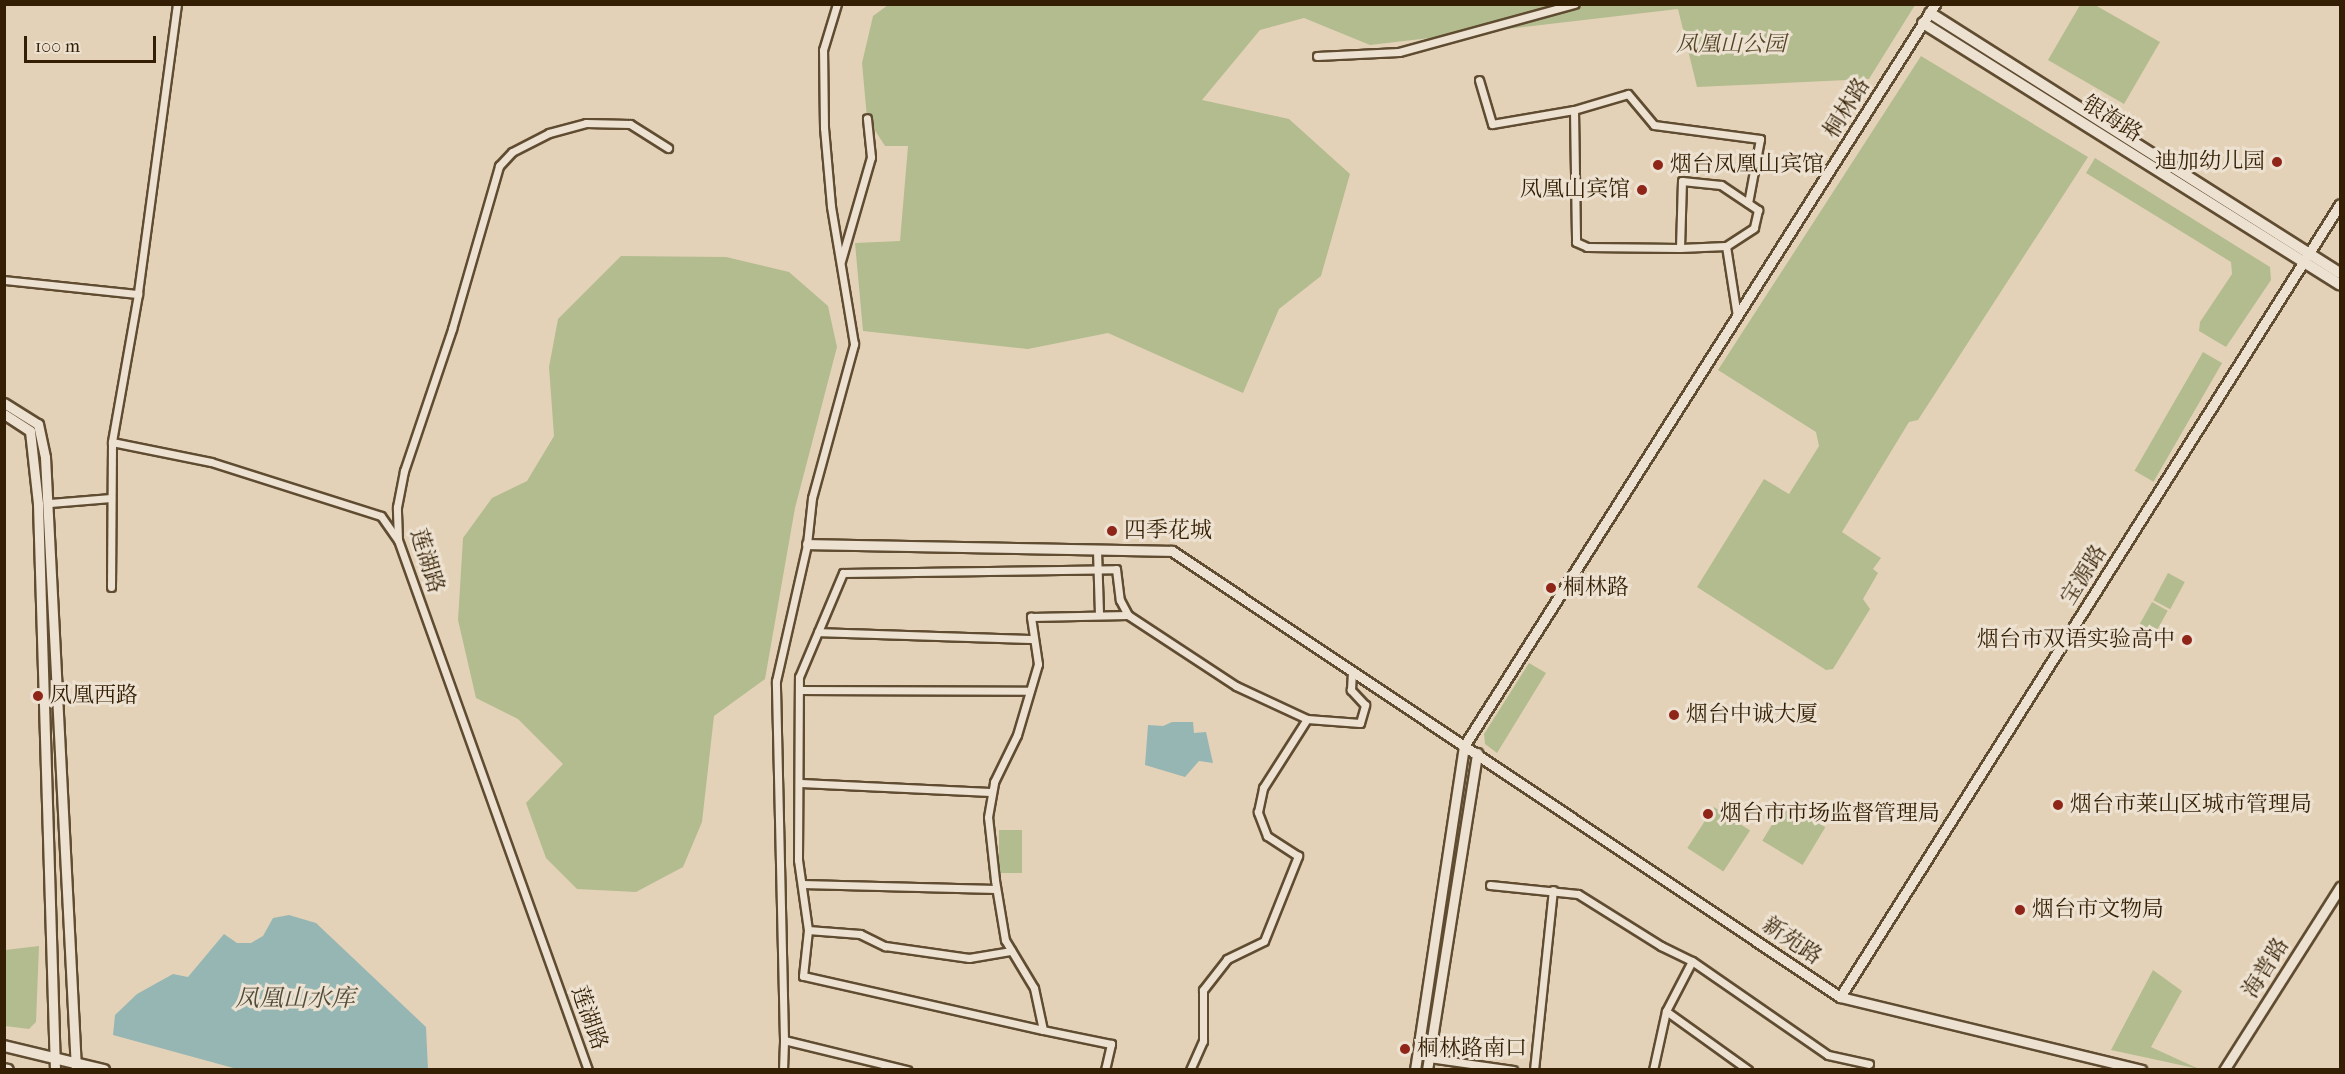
<!DOCTYPE html>
<meta charset="utf-8">
<style>
body{margin:0}
#map{position:relative;width:2345px;height:1074px;overflow:hidden;background:#e4d2b8;font-family:"IM FELL French Canon","Noto Serif SC",serif}
div>[style]{position:absolute}
[style*='--x']{left:calc(var(--x)*1px);top:calc(var(--y)*1px);width:calc(var(--w)*1px);rotate:calc(var(--a)*1deg)}
.green>*{inset:0;background:#b3bc8f;transform-origin:0 0}
.water>*{inset:0;background:#96b6b4}
.roads{filter:drop-shadow(2px 0 #604c31) drop-shadow(-2px 0 #604c31) drop-shadow(0 2px #604c31) drop-shadow(0 -2px #604c31)}
.minor>*{height:7px;margin:-3.5px;padding:0 3.5px;transform-origin:3.5px;border-radius:3.5px;background:#ede2d1}
.tertiary>*{height:9px;margin:-4.5px;padding:0 4.5px;transform-origin:4.5px;border-radius:4.5px;background:#ede2d1}
.secondary>*{height:10px;margin:-5px;padding:0 5px;transform-origin:5px;border-radius:5px;background:#ede2d1}
.dots>*{width:16px;height:16px;translate:-50% -50%;box-sizing:border-box;border:3px solid #ede2d1;border-radius:50%}
span{translate:-50% -50%;white-space:nowrap;text-align:center;line-height:1.15;-webkit-text-stroke:6px #ede2d1;paint-order:stroke}
.park-label{font-size:22px;color:#544627;font-style:italic}
.street-label{font-size:22px;color:#341f04}
.poi-label{font-size:22px;color:#341f04}
.right{translate:-100% -50%;text-align:right}
.left{translate:0 -50%;text-align:left}
.water-label{font-size:24px;color:#514c39;font-style:italic}
.frame{position:absolute;inset:0;border:6px solid #341f04;pointer-events:none}
.scale{position:absolute;left:24px;top:36px;width:132px;height:27px;box-sizing:border-box;border:3px solid #341f04;border-top:0;padding-left:8px;font-size:18px;line-height:21px;white-space:nowrap;color:#341f04;-webkit-text-stroke:4px #ede2d1;paint-order:stroke}
</style>
<div id="map">
<div class="green">
<div style="clip-path:polygon(888px 5px,1915px 5px,1869px 79px,1697px 87px,1678px 9px,1370px 45px,1304px 18px,1260px 30px,1202px 100px,1289px 119px,1350px 174px,1321px 276px,1279px 309px,1243px 393px,1108px 333px,1028px 349px,863px 331px,855px 243px,900px 241px,908px 146px,885px 146px,867px 118px,862px 63px,873px 16px)"></div>
<div style="clip-path:polygon(2080px 5px,2095px 5px,2160px 42px,2124px 104px,2048px 60px)"></div>
<div style="clip-path:polygon(1921px 56px,2088px 157px,1918px 420px,1909px 422px,1842px 532px,1881px 558px,1873px 569px,1878px 573px,1863px 599px,1870px 609px,1833px 669px,1826px 670px,1697px 587px,1764px 479px,1789px 494px,1819px 446px,1816px 432px,1718px 370px)"></div>
<div style="clip-path:polygon(2095px 158px,2270px 267px,2271px 280px,2226px 347px,2199px 331px,2200px 322px,2232px 274px,2231px 262px,2086px 173px)"></div>
<div style="clip-path:polygon(621px 256px,726px 257px,789px 272px,828px 306px,837px 347px,795px 508px,765px 679px,714px 716px,702px 822px,683px 867px,636px 892px,577px 889px,546px 858px,526px 803px,563px 764px,518px 719px,476px 698px,458px 620px,463px 538px,492px 498px,527px 481px,554px 436px,549px 367px,558px 319px)"></div>
<div style="left:2203px;top:352px;width:22px;height:137px;rotate:30deg"></div>
<div style="left:2168px;top:573px;width:19px;height:31px;rotate:28deg"></div>
<div style="left:2152px;top:602px;width:18px;height:31px;rotate:29deg"></div>
<div style="clip-path:polygon(1529px 663px,1546px 673px,1497px 753px,1485px 744px,1484px 734px)"></div>
<div style="left:1785px;top:803px;width:47px;height:44px;rotate:31deg"></div>
<div style="left:1714px;top:807px;width:43px;height:49px;rotate:33deg"></div>
<div style="left:999px;top:830px;width:23px;height:43px"></div>
<div style="clip-path:polygon(39px 946px,36px 1022px,29px 1029px,5px 1026px,5px 950px)"></div>
<div style="clip-path:polygon(2153px 970px,2182px 991px,2151px 1047px,2199px 1069px,2111px 1050px)"></div>
</div>
<div class="water">
<div style="clip-path:polygon(1172px 722px,1193px 722px,1194px 733px,1206px 732px,1213px 763px,1199px 761px,1185px 777px,1145px 765px,1148px 725px,1163px 726px)"></div>
<div style="clip-path:polygon(289px 915px,316px 923px,426px 1027px,428px 1069px,237px 1069px,113px 1035px,115px 1015px,137px 994px,173px 974px,188px 977px,224px 934px,237px 943px,251px 943px,263px 936px,273px 918px)"></div>
</div>
<div class="roads">
<div class="minor">
<div style="--x:177;--y:4;--w:293;--a:97.7"></div>
<div style="--x:138;--y:294;--w:150;--a:100"></div>
<div style="--x:112;--y:442;--w:101;--a:11.4"></div>
<div style="--x:211;--y:462;--w:178;--a:17.6"></div>
<div style="--x:381;--y:516;--w:29;--a:55"></div>
<div style="--x:1317;--y:56;--w:82;--a:-2.8"></div>
<div style="--x:1399;--y:52;--w:182;--a:-15.3"></div>
<div style="--x:1479;--y:80;--w:46;--a:73.5"></div>
<div style="--x:1492;--y:124;--w:83;--a:-9.7"></div>
<div style="--x:1574;--y:110;--w:132;--a:89.1"></div>
<div style="--x:1576;--y:242;--w:12;--a:24"></div>
<div style="--x:1587;--y:247;--w:93;--a:0.6"></div>
<div style="--x:1680;--y:248;--w:67;--a:-88.3"></div>
<div style="--x:1682;--y:181;--w:39;--a:6"></div>
<div style="--x:1721;--y:185;--w:45;--a:34"></div>
<div style="--x:1758;--y:210;--w:18;--a:103"></div>
<div style="--x:1754;--y:228;--w:33;--a:147"></div>
<div style="--x:1726;--y:246;--w:71;--a:81.1"></div>
<div style="--x:1574;--y:110;--w:56;--a:-16.5"></div>
<div style="--x:1628;--y:94;--w:40;--a:50"></div>
<div style="--x:1654;--y:125;--w:107;--a:7.5"></div>
<div style="--x:1760;--y:139;--w:65;--a:100.6"></div>
<div style="--x:1680;--y:248;--w:46;--a:-2.5"></div>
<div style="--x:841;--y:261;--w:108;--a:-73.9"></div>
<div style="--x:871;--y:157;--w:39;--a:-96"></div>
<div style="--x:4;--y:280;--w:135;--a:6"></div>
<div style="--x:50;--y:503;--w:61;--a:-4.7"></div>
<div style="--x:1097;--y:550;--w:64;--a:88.2"></div>
<div style="--x:111;--y:587;--w:145;--a:-89.6"></div>
<div style="--x:818;--y:632;--w:216;--a:1.9"></div>
<div style="--x:799;--y:690;--w:230;--a:0.2"></div>
<div style="--x:799;--y:783;--w:193;--a:2.7"></div>
<div style="--x:802;--y:884;--w:194;--a:1.5"></div>
<div style="--x:1490;--y:885;--w:88;--a:5.8"></div>
<div style="--x:1578;--y:894;--w:98;--a:32.1"></div>
<div style="--x:1661;--y:946;--w:34;--a:26"></div>
<div style="--x:1692;--y:961;--w:165;--a:34.7"></div>
<div style="--x:1828;--y:1055;--w:42;--a:12.4"></div>
<div style="--x:808;--y:930;--w:52;--a:4.4"></div>
<div style="--x:860;--y:934;--w:28;--a:26"></div>
<div style="--x:885;--y:946;--w:85;--a:8.1"></div>
<div style="--x:969;--y:958;--w:43;--a:-9.5"></div>
<div style="--x:1666;--y:1011;--w:101;--a:35.7"></div>
<div style="--x:1043;--y:1030;--w:246;--a:-167.3"></div>
<div style="--x:803;--y:976;--w:46;--a:-83.8"></div>
<div style="--x:808;--y:930;--w:71;--a:-98.1"></div>
<div style="--x:798;--y:860;--w:183;--a:-89.7"></div>
<div style="--x:799;--y:677;--w:113;--a:-67.1"></div>
<div style="--x:843;--y:573;--w:273;--a:-0.8"></div>
<div style="--x:1116;--y:569;--w:31;--a:83"></div>
<div style="--x:1120;--y:600;--w:17;--a:62"></div>
<div style="--x:784;--y:1040;--w:359;--a:-91.3"></div>
<div style="--x:776;--y:681;--w:140;--a:-77.2"></div>
<div style="--x:807;--y:544;--w:46;--a:-83.8"></div>
<div style="--x:812;--y:498;--w:160;--a:-74.7"></div>
<div style="--x:854;--y:344;--w:140;--a:-99.5"></div>
<div style="--x:831;--y:206;--w:78;--a:-95.1"></div>
<div style="--x:824;--y:128;--w:78;--a:-90.7"></div>
<div style="--x:823;--y:50;--w:48;--a:-73.1"></div>
<div style="--x:1429;--y:1058;--w:85;--a:8.1"></div>
<div style="--x:588;--y:1070;--w:563;--a:-109.72"></div>
<div style="--x:398;--y:540;--w:33;--a:-92"></div>
<div style="--x:397;--y:507;--w:37;--a:-79"></div>
<div style="--x:404;--y:471;--w:150;--a:-71.3"></div>
<div style="--x:452;--y:329;--w:170;--a:-73.9"></div>
<div style="--x:499;--y:166;--w:19;--a:-47"></div>
<div style="--x:512;--y:152;--w:42;--a:-27.2"></div>
<div style="--x:549;--y:133;--w:38;--a:-15"></div>
<div style="--x:586;--y:123;--w:44;--a:1.3"></div>
<div style="--x:630;--y:124;--w:45;--a:32.3"></div>
<div style="--x:783;--y:1070;--w:30;--a:-88"></div>
<div style="--x:784;--y:1040;--w:127;--a:13.7"></div>
<div style="--x:1105;--y:1070;--w:27;--a:-77"></div>
<div style="--x:1111;--y:1044;--w:69;--a:-168.4"></div>
<div style="--x:1043;--y:1030;--w:43;--a:-102.1"></div>
<div style="--x:1034;--y:988;--w:56;--a:-121.1"></div>
<div style="--x:1005;--y:940;--w:61;--a:-99.5"></div>
<div style="--x:995;--y:880;--w:63;--a:-96.3"></div>
<div style="--x:988;--y:817;--w:36;--a:-80"></div>
<div style="--x:994;--y:782;--w:52;--a:-63.9"></div>
<div style="--x:1017;--y:735;--w:74;--a:-73.5"></div>
<div style="--x:1038;--y:664;--w:48;--a:-98.5"></div>
<div style="--x:1031;--y:617;--w:97;--a:-1.2"></div>
<div style="--x:1128;--y:615;--w:129;--a:33.3"></div>
<div style="--x:1236;--y:686;--w:78;--a:24.9"></div>
<div style="--x:1307;--y:719;--w:53;--a:4.3"></div>
<div style="--x:1360;--y:723;--w:19;--a:-74"></div>
<div style="--x:1365;--y:705;--w:21;--a:-133"></div>
<div style="--x:1351;--y:690;--w:18;--a:-87"></div>
<div style="--x:1190;--y:1070;--w:32;--a:-66"></div>
<div style="--x:1203;--y:1041;--w:51;--a:-90"></div>
<div style="--x:1203;--y:990;--w:39;--a:-52"></div>
<div style="--x:1227;--y:959;--w:41;--a:-25.9"></div>
<div style="--x:1264;--y:941;--w:92;--a:-68.2"></div>
<div style="--x:1298;--y:856;--w:37;--a:-147"></div>
<div style="--x:1267;--y:836;--w:26;--a:-111"></div>
<div style="--x:1258;--y:812;--w:25;--a:-78"></div>
<div style="--x:1263;--y:788;--w:82;--a:-57.5"></div>
<div style="--x:1534;--y:1070;--w:181;--a:-84"></div>
<div style="--x:1653;--y:1070;--w:60;--a:-77.6"></div>
<div style="--x:1666;--y:1011;--w:56;--a:-62.5"></div>
</div>
<div class="tertiary">
<div style="--x:4;--y:403;--w:40;--a:32"></div>
<div style="--x:38;--y:424;--w:34;--a:78"></div>
<div style="--x:45;--y:457;--w:614;--a:87.1"></div>
<div style="--x:4;--y:414;--w:31;--a:33"></div>
<div style="--x:30;--y:431;--w:73;--a:83.7"></div>
<div style="--x:38;--y:504;--w:566;--a:88.28"></div>
<div style="--x:807;--y:544;--w:365;--a:1.1"></div>
<div style="--x:1172;--y:551;--w:803;--a:33.73"></div>
<div style="--x:1840;--y:997;--w:310;--a:13.6"></div>
<div style="--x:1840;--y:997;--w:937;--a:-57.77"></div>
<div style="--x:1415;--y:1070;--w:328;--a:-81.4"></div>
<div style="--x:1464;--y:746;--w:879;--a:-57.59"></div>
<div style="--x:1427;--y:1070;--w:321;--a:-81"></div>
<div style="--x:2224;--y:1070;--w:217;--a:-57.6"></div>
</div>
<div class="secondary">
<div style="--x:1930;--y:13;--w:485;--a:32.4"></div>
<div style="--x:1923;--y:23;--w:492;--a:32.1"></div>
<div style="--x:4;--y:1046;--w:103;--a:13.5"></div>
<div style="--x:4;--y:1069;--w:4;--a:14"></div>
</div>
</div>
<div class="dots">
<div style="left:2277px;top:162px;background:#8f2418"></div>
<div style="left:1658px;top:165px;background:#8f2418"></div>
<div style="left:1642px;top:190px;background:#8f2418"></div>
<div style="left:1112px;top:531px;background:#8f2418"></div>
<div style="left:1551px;top:588px;background:#8f2418"></div>
<div style="left:2187px;top:640px;background:#8f2418"></div>
<div style="left:38px;top:696px;background:#8f2418"></div>
<div style="left:1674px;top:715px;background:#8f2418"></div>
<div style="left:2058px;top:805px;background:#8f2418"></div>
<div style="left:1708px;top:814px;background:#8f2418"></div>
<div style="left:2020px;top:910px;background:#8f2418"></div>
<div style="left:1405px;top:1049px;background:#8f2418"></div>
</div>
<div class="park-label">
<span style="left:1731px;top:45px">凤凰山公园</span>
</div>
<div class="street-label">
<span style="left:1847px;top:108px;rotate:-58deg">桐林路</span>
<span style="left:2112px;top:119px;rotate:32deg">银海路</span>
<span style="left:427px;top:561px;rotate:73deg">莲湖路</span>
<span style="left:2084px;top:575px;rotate:-58deg">宝源路</span>
<span style="left:1792px;top:941px;rotate:34deg">新苑路</span>
<span style="left:2266px;top:968px;rotate:-58deg">海普路</span>
<span style="left:589px;top:1018px;rotate:70deg">莲湖路</span>
</div>
<div class="poi-label">
<span class="right" style="left:2265px;top:162px">迪加幼儿园</span>
<span class="left" style="left:1670px;top:165px">烟台凤凰山宾馆</span>
<span class="right" style="left:1630px;top:190px">凤凰山宾馆</span>
<span class="left" style="left:1124px;top:531px">四季花城</span>
<span class="left" style="left:1563px;top:588px">桐林路</span>
<span class="right" style="left:2175px;top:640px">烟台市双语实验高中</span>
<span class="left" style="left:50px;top:696px">凤凰西路</span>
<span class="left" style="left:1686px;top:715px">烟台中诚大厦</span>
<span class="left" style="left:2070px;top:805px">烟台市莱山区城市管理局</span>
<span class="left" style="left:1720px;top:814px">烟台市市场监督管理局</span>
<span class="left" style="left:2032px;top:910px">烟台市文物局</span>
<span class="left" style="left:1417px;top:1049px">桐林路南口</span>
</div>
<div class="water-label">
<span style="left:295px;top:999px">凤凰山水库</span>
</div>
<div class="frame"></div>
<div class="scale">100 m</div>
</div>
